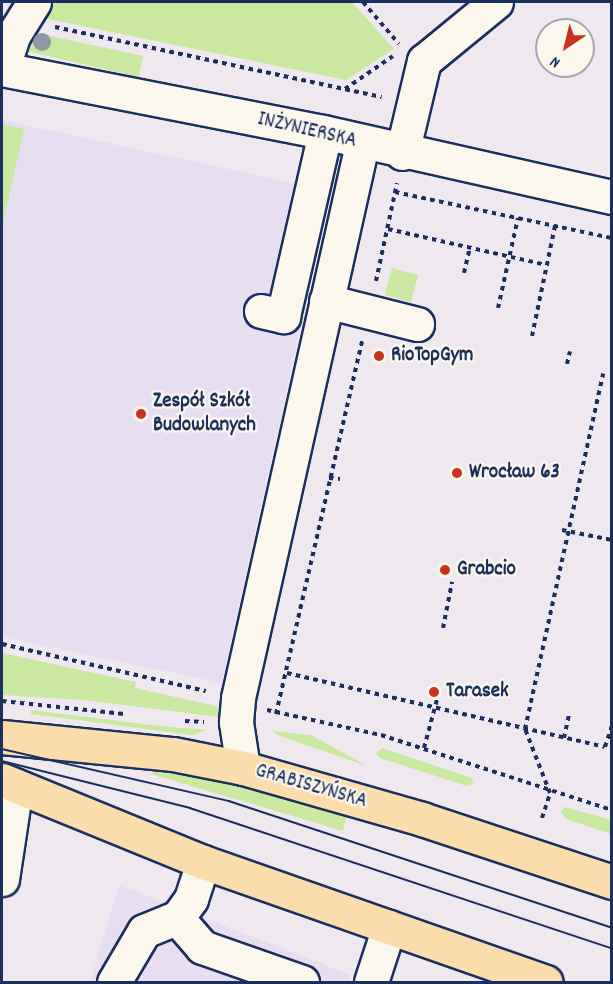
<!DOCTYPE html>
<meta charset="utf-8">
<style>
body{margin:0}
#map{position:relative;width:613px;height:984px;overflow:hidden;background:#f0e8ef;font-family:Dekko,sans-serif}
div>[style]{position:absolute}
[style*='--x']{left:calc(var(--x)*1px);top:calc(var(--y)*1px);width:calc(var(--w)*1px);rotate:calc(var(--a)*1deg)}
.built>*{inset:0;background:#e8def1}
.green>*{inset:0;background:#cae89f;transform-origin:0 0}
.path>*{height:4px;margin-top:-2px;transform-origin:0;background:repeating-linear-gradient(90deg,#1b2f5e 0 4.5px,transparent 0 9px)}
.roads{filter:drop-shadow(2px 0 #1b2f5e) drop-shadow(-2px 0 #1b2f5e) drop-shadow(0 2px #1b2f5e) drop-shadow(0 -2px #1b2f5e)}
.minor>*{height:33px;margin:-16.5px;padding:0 16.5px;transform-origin:16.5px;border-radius:16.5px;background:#fbf7ec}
.major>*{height:33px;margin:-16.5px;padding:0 16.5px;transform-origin:16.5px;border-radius:16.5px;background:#fbddab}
.tram>*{height:1.5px;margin:-0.75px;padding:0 0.75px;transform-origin:0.75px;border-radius:0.75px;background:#1b2f5e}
.trees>*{width:18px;height:18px;margin:-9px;border-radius:50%;background:#8e97a6}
.dots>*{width:16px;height:16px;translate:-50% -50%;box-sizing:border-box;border:3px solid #fbf7ec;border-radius:50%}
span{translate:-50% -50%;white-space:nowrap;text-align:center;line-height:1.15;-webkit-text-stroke:4.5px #fbf7ec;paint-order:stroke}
.street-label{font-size:21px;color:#1b2f5e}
.poi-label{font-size:21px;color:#1b2f5e;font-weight:700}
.left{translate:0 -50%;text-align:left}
.frame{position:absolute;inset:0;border:3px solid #1b2f5e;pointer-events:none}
.north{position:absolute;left:535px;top:18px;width:60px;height:60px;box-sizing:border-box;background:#fbf7ec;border:2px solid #a1a7b3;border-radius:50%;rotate:215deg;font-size:16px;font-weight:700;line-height:24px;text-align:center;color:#1b2f5e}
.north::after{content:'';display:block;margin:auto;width:21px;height:27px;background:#c8321e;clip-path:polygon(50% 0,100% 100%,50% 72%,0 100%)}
</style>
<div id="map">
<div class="built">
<div style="clip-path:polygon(2px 120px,330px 191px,222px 683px,2px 637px)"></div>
<div style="clip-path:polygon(119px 885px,351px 975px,348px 982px,90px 982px)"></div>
</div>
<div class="green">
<div style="clip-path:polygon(50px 2px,352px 2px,394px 49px,346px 80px,38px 17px)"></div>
<div style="clip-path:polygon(23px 30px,143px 56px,139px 77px,26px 51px,22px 48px)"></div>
<div style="clip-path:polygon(2px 124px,24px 129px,2px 229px)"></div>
<div style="left:392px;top:268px;width:27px;height:28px;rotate:15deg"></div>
<div style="clip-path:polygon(2px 653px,136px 682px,135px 688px,220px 707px,218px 717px,84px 700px,2px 695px)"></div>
<div style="clip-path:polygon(31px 710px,159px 726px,207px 730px,192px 735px,31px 714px)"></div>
<div style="clip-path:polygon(271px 731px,311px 735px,367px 766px,280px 736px)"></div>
<div style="clip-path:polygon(382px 748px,472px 778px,473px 784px,467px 786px,380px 758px,376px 753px)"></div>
<div style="clip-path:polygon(161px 768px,276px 792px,347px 815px,343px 831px,151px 774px)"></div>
<div style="clip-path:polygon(565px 807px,611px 820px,611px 834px,566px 819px,561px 812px)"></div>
</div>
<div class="path">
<div style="--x:363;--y:2;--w:55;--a:49.4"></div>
<div style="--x:55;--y:27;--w:334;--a:12.1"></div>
<div style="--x:345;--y:89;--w:58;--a:-34.5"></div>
<div style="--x:395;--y:192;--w:222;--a:12"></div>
<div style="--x:388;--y:229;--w:162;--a:12.8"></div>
<div style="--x:464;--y:273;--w:26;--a:-77"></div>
<div style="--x:376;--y:281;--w:100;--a:-77.9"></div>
<div style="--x:498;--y:308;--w:92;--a:-77.5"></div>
<div style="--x:532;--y:336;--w:112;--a:-78.2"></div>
<div style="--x:567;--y:364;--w:13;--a:-77"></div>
<div style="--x:329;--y:478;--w:11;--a:5"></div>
<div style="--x:562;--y:530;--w:51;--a:11.3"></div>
<div style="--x:443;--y:628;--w:47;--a:-78.9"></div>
<div style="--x:2;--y:644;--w:209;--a:13"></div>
<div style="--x:287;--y:673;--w:326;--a:13.1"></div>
<div style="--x:605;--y:747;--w:23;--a:-72"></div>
<div style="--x:2;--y:701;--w:123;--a:6.1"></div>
<div style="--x:267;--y:710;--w:117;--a:12.4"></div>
<div style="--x:381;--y:735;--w:243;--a:18"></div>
<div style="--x:276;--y:714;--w:383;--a:-77"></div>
<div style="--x:185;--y:721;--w:19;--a:3"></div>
<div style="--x:564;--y:738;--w:25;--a:-78"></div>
<div style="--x:424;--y:748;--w:58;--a:-75"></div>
<div style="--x:542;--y:818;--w:26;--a:-72"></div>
<div style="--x:550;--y:793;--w:69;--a:-111.3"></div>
<div style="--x:525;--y:729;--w:364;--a:-77.6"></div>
</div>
<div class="roads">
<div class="minor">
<div style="--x:34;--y:2;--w:40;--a:122"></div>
<div style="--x:13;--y:36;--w:35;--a:108"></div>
<div style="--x:2;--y:69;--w:327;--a:11.1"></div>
<div style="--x:323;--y:132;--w:296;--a:12.7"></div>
<div style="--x:402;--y:153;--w:95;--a:-76.6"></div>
<div style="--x:424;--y:61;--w:93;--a:-39.3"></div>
<div style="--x:326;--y:301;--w:94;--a:14.2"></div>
<div style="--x:261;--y:311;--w:23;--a:13"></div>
<div style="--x:283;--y:316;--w:188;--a:-77.1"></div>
<div style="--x:243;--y:768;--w:47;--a:-98.7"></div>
<div style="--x:236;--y:722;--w:24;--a:-85"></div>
<div style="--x:238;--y:698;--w:568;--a:-77.38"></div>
<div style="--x:203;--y:862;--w:39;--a:108"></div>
<div style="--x:191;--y:899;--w:24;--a:126"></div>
<div style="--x:177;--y:918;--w:38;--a:49"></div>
<div style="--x:202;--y:947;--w:106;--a:19.3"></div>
<div style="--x:2;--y:879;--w:94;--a:-81.4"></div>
<div style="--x:114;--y:982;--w:59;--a:-59.5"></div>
<div style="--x:144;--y:931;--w:35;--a:-22"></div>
<div style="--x:371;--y:982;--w:58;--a:-71.9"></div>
</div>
<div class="major">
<div style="--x:2;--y:737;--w:172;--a:5.7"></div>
<div style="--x:173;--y:754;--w:71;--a:11.3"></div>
<div style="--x:243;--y:768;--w:186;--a:15.9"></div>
<div style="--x:422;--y:819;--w:200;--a:18.3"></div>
<div style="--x:2;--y:780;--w:217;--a:22.2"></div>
<div style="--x:203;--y:862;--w:363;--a:19.3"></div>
</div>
</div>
<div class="tram">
<div style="--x:2;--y:749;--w:233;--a:12.9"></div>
<div style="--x:229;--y:801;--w:404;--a:18.3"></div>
<div style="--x:2;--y:761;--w:194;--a:14"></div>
<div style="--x:190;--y:808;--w:445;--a:18.4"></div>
</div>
<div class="trees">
<div style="left:42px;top:42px"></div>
</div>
<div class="dots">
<div style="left:379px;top:356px;background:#c8321e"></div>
<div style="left:141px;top:414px;background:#c8321e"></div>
<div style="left:457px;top:473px;background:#c8321e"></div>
<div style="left:445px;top:570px;background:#c8321e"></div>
<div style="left:434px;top:692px;background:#c8321e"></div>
</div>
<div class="street-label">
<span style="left:307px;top:131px;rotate:13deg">INŻYNIERSKA</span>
<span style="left:311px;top:787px;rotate:16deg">GRABISZYŃSKA</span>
</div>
<div class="poi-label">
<span class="left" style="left:391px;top:356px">RioTopGym</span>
<span class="left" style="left:153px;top:414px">Zespół Szkół<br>Budowlanych</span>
<span class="left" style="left:469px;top:473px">Wrocław 63</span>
<span class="left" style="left:457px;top:570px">Grabcio</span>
<span class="left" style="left:446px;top:692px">Tarasek</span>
</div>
<div class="frame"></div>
<div class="north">N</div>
</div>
